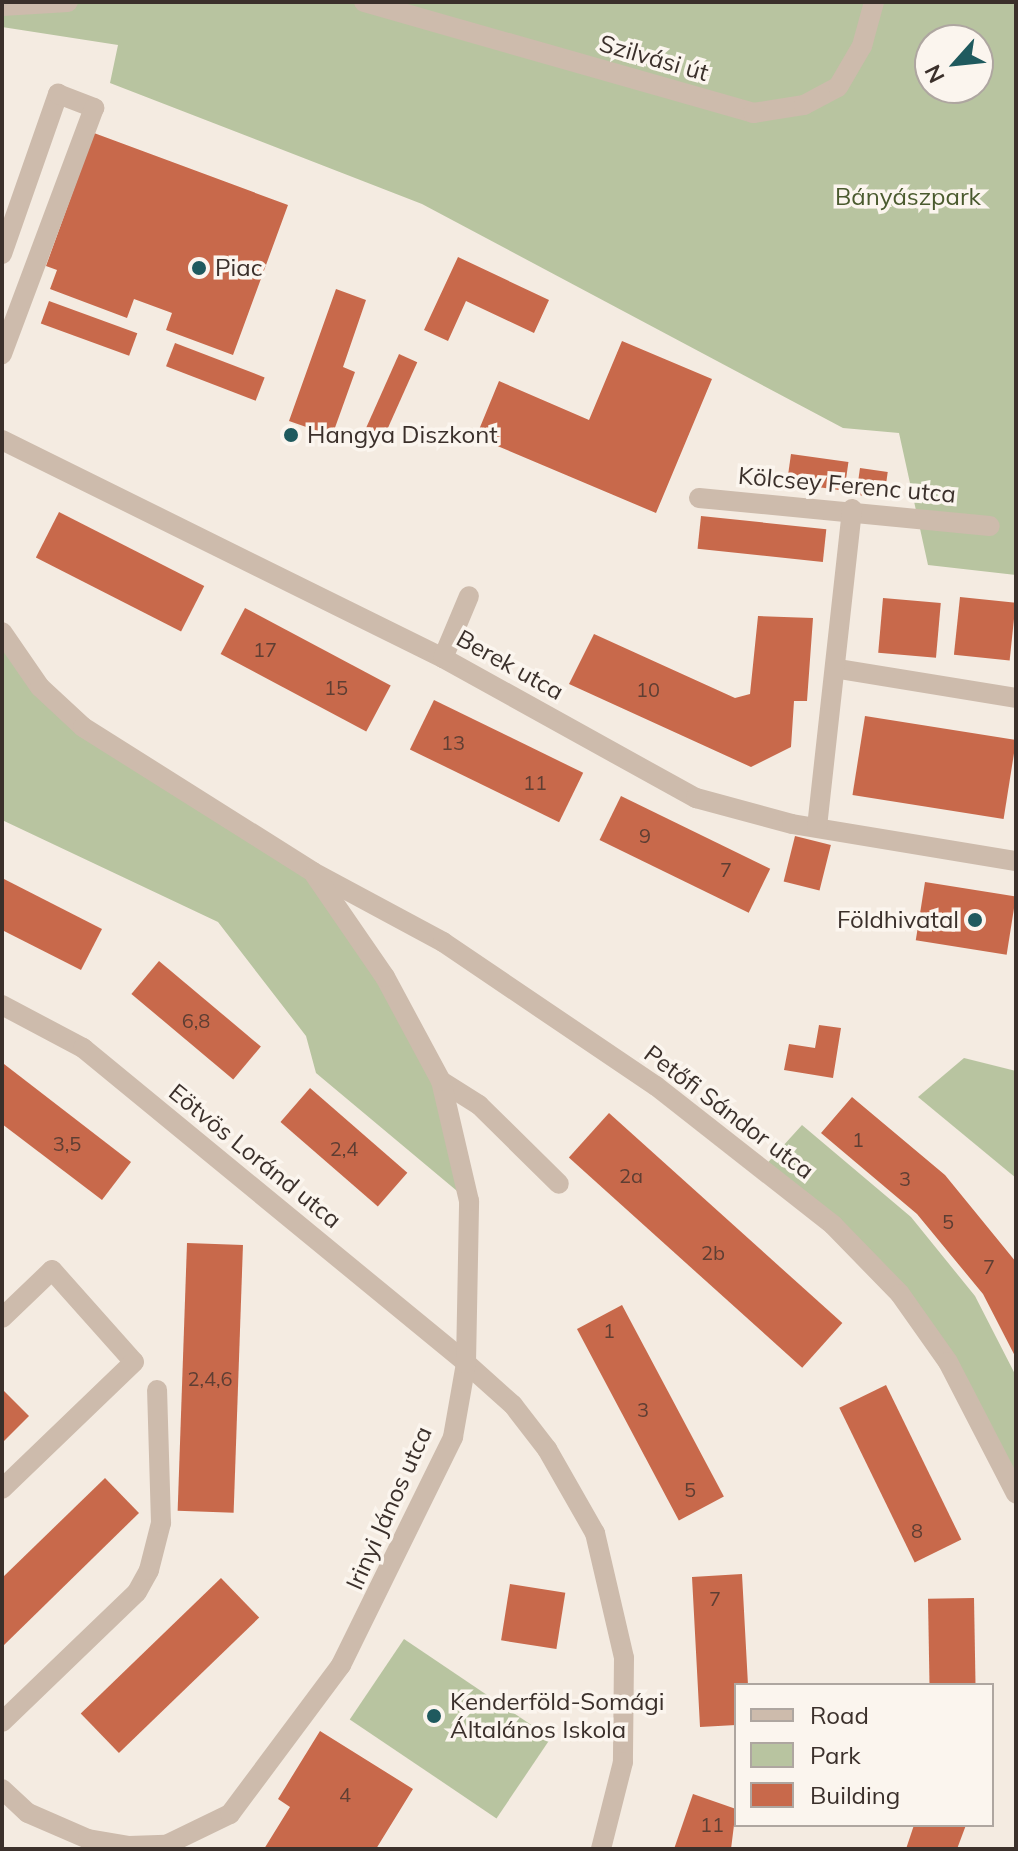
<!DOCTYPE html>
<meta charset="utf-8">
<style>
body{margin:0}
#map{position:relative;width:1018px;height:1851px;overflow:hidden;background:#f4ebe1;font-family:Mulish,sans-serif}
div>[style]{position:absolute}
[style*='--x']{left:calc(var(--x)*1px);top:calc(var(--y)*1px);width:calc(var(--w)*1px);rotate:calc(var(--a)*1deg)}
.green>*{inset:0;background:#b8c4a0;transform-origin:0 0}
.building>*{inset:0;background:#c8694b;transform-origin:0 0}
.minor>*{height:20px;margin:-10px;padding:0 10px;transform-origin:10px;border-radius:10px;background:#cdbbac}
.dots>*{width:22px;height:22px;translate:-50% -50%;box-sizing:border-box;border:4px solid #fbf5ee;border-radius:50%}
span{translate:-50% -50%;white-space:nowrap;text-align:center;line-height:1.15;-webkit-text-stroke:7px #fbf5ee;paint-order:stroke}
.number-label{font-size:20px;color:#5e3e33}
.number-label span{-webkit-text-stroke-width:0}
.street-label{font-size:24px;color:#3b302b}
.park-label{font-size:24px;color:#4a5a2e}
.poi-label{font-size:24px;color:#3b302b}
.left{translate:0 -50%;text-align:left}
.right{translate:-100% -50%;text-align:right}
.frame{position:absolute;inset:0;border:4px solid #3b302b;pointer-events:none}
.legend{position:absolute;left:734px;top:1683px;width:260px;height:144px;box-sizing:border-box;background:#fbf5ee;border:2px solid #aea6a0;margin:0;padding:10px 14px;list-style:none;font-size:24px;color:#3b302b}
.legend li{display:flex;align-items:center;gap:16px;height:40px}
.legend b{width:40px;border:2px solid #aea6a0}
.north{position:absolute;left:914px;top:24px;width:80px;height:80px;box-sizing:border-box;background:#fbf5ee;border:2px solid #aea6a0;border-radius:50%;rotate:243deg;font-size:22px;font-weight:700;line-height:32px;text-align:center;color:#3b302b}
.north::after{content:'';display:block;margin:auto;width:28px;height:36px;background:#1f5a5e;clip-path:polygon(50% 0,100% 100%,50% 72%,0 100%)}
</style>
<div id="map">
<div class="green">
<div style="clip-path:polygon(evenodd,2px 2px,1016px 2px,1016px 575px,928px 565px,899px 433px,843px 428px,422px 204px,110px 83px,118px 45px,2px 27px,2px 2px,930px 40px,978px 40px,978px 88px,930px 88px,930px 40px)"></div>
<div style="clip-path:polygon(2px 632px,40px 687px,313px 872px,441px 1081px,469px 1201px,316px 1073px,306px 1036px,218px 922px,2px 820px)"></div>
<div style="clip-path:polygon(964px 1058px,1016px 1071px,1016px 1178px,918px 1097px)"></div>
<div style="clip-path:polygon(802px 1125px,911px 1217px,975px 1296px,1016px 1376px,1016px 1468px,1007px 1473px,900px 1294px,762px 1169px)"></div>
<div style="left:404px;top:1639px;width:177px;height:97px;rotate:34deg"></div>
</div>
<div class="building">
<div style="clip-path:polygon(94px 133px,288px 205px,233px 355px,166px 330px,172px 313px,134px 299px,127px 318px,50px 289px,57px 270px,46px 266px)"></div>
<div style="clip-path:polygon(458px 257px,549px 300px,534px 333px,466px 301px,448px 341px,424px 330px)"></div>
<div style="clip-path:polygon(336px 289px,366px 300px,343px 367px,355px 372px,332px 436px,289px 421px)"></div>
<div style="left:49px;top:301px;width:94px;height:24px;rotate:20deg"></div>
<div style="clip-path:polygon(622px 341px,712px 379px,656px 513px,476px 437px,499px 381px,589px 420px)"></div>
<div style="left:175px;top:343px;width:96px;height:25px;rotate:21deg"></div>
<div style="left:399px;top:354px;width:20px;height:84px;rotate:24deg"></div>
<div style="left:791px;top:454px;width:58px;height:29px;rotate:8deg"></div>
<div style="left:860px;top:468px;width:28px;height:27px;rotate:8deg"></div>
<div style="left:59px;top:512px;width:163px;height:51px;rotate:27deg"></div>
<div style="left:701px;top:516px;width:126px;height:33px;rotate:6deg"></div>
<div style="left:960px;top:597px;width:56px;height:58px;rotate:6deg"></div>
<div style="left:883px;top:598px;width:58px;height:55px;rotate:5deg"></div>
<div style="left:245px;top:608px;width:165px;height:52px;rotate:28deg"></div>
<div style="clip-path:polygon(758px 616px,813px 618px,807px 701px,794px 701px,791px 747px,751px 767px,569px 684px,594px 634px,735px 698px,750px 694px)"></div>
<div style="left:434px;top:700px;width:166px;height:55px;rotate:26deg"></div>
<div style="left:865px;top:716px;width:153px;height:80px;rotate:9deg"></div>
<div style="left:621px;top:796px;width:166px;height:49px;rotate:26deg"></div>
<div style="left:795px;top:836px;width:37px;height:47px;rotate:14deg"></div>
<div style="clip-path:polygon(2px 878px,102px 929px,81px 970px,2px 930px)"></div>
<div style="left:925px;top:882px;width:92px;height:59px;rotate:9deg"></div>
<div style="left:159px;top:961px;width:133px;height:43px;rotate:40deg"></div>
<div style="clip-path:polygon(819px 1025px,841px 1028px,833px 1078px,784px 1070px,789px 1044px,815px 1048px)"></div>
<div style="clip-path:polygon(4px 1064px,131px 1162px,102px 1200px,2px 1124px)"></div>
<div style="left:310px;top:1088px;width:129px;height:45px;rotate:41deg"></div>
<div style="clip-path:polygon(852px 1097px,945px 1175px,1016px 1262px,1016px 1358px,983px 1294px,917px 1214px,821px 1133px)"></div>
<div style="left:609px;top:1113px;width:314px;height:60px;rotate:42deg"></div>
<div style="left:187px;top:1243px;width:56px;height:268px;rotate:2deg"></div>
<div style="left:622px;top:1305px;width:217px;height:51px;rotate:62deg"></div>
<div style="left:886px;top:1385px;width:172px;height:52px;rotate:64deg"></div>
<div style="clip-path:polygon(2px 1389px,29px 1416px,2px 1443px)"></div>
<div style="clip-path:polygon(105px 1478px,139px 1513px,2px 1647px,2px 1578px)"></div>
<div style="clip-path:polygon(742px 1574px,748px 1685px,736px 1685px,736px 1725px,700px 1727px,692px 1577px)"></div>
<div style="left:221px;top:1578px;width:55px;height:195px;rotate:46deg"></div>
<div style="left:510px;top:1584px;width:56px;height:57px;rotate:9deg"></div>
<div style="left:974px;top:1598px;width:87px;height:46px;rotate:89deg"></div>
<div style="clip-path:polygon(320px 1731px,413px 1789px,376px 1849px,264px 1849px,290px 1807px,278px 1799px)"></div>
<div style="clip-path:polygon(693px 1794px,736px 1809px,731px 1849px,674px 1849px)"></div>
<div style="clip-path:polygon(914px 1825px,966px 1825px,957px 1849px,906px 1849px)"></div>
</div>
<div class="minor">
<div style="--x:364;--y:2;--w:405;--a:15.9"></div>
<div style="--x:753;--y:113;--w:52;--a:-8.9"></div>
<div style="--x:804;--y:105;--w:38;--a:-28"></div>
<div style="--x:838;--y:87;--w:48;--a:-59.7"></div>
<div style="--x:862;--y:46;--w:46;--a:-74.7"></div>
<div style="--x:2;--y:6;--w:66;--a:-3.5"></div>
<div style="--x:2;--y:254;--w:170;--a:-70.7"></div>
<div style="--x:58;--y:94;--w:39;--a:21"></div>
<div style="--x:94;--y:108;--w:263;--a:110.5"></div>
<div style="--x:2;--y:440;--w:492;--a:26.3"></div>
<div style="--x:443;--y:658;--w:289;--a:29"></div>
<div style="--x:696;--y:798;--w:99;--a:15.2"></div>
<div style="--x:792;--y:824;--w:227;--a:9.4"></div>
<div style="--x:699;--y:498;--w:292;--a:5.5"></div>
<div style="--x:2;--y:632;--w:67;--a:55.4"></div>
<div style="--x:40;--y:687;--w:59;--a:42.9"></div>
<div style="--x:83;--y:727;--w:272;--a:32.2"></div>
<div style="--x:313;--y:872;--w:148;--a:28.3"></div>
<div style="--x:443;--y:942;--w:257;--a:34.1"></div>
<div style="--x:656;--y:1086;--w:225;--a:38.1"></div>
<div style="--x:833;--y:1225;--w:96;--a:45.8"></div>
<div style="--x:900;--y:1294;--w:83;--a:54.8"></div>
<div style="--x:948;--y:1362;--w:148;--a:62.7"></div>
<div style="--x:443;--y:658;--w:67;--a:-67.2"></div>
<div style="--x:839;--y:669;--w:179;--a:9.3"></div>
<div style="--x:817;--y:827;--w:320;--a:-83.7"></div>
<div style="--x:2;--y:1005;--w:92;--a:28"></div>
<div style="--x:83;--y:1048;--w:496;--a:39.4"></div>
<div style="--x:466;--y:1363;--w:63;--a:41.8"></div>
<div style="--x:513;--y:1405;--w:56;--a:52.3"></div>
<div style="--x:547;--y:1449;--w:97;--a:60.3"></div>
<div style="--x:595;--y:1533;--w:128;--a:76.9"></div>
<div style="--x:624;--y:1658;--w:104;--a:90.6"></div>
<div style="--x:623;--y:1762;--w:90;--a:104.2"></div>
<div style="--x:441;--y:1081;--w:45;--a:32.3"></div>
<div style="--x:479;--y:1105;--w:112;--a:44.6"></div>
<div style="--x:2;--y:1318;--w:69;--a:-43.8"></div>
<div style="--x:52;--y:1270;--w:123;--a:48.3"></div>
<div style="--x:134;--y:1362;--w:183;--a:136.1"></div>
<div style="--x:2;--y:1722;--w:187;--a:-43.9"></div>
<div style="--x:137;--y:1592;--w:25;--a:-61"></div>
<div style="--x:149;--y:1570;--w:49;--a:-75.7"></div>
<div style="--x:161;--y:1523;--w:133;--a:-91.7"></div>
<div style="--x:2;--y:1789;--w:35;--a:43"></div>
<div style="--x:28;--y:1813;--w:65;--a:23.4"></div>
<div style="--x:88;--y:1839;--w:42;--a:9.7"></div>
<div style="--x:129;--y:1846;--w:37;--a:-2"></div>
<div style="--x:166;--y:1845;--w:71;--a:-25.8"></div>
<div style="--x:230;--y:1814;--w:186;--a:-53.3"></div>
<div style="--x:341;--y:1665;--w:254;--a:-63.8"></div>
<div style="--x:453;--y:1437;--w:75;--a:-80"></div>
<div style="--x:466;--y:1363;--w:162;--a:-88.9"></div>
<div style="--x:469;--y:1201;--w:123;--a:-103.1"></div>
<div style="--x:441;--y:1081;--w:118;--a:-118.3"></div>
<div style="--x:385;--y:977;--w:124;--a:-124.5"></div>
</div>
<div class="dots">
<div style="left:199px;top:268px;background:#1f5a5e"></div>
<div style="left:291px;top:435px;background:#1f5a5e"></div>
<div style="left:975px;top:920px;background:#1f5a5e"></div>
<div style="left:434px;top:1716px;background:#1f5a5e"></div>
</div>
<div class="number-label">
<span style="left:265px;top:649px">17</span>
<span style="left:336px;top:687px">15</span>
<span style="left:648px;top:689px">10</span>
<span style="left:453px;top:742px">13</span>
<span style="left:535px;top:782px">11</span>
<span style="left:645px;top:835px">9</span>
<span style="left:726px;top:869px">7</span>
<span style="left:196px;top:1020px">6,8</span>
<span style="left:858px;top:1139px">1</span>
<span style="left:67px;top:1143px">3,5</span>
<span style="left:344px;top:1148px">2,4</span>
<span style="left:631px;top:1175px">2a</span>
<span style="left:905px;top:1178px">3</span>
<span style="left:948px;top:1221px">5</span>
<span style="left:713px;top:1252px">2b</span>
<span style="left:989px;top:1266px">7</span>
<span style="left:609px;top:1330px">1</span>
<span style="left:210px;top:1378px">2,4,6</span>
<span style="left:643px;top:1409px">3</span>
<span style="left:690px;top:1489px">5</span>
<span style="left:917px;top:1530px">8</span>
<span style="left:715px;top:1598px">7</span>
<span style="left:345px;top:1794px">4</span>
<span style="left:712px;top:1824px">11</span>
</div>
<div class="street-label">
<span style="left:654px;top:58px;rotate:16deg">Szilvási út</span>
<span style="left:847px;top:485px;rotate:5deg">Kölcsey Ferenc utca</span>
<span style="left:510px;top:665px;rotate:29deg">Berek utca</span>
<span style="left:729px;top:1112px;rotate:37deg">Petőfi Sándor utca</span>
<span style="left:255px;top:1156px;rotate:39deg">Eötvös Loránd utca</span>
<span style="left:389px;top:1508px;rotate:-66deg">Irinyi János utca</span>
</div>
<div class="park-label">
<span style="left:908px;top:197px">Bányászpark</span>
</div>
<div class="poi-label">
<span class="left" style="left:215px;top:268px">Piac</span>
<span class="left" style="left:307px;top:435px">Hangya Diszkont</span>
<span class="right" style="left:959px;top:920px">Földhivatal</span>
<span class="left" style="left:450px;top:1716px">Kenderföld-Somági<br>Általános Iskola</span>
</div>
<div class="frame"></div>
<ul class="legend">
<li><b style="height:10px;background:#cdbbac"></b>Road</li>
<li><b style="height:22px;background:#b8c4a0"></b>Park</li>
<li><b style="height:22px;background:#c8694b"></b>Building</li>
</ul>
<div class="north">N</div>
</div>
